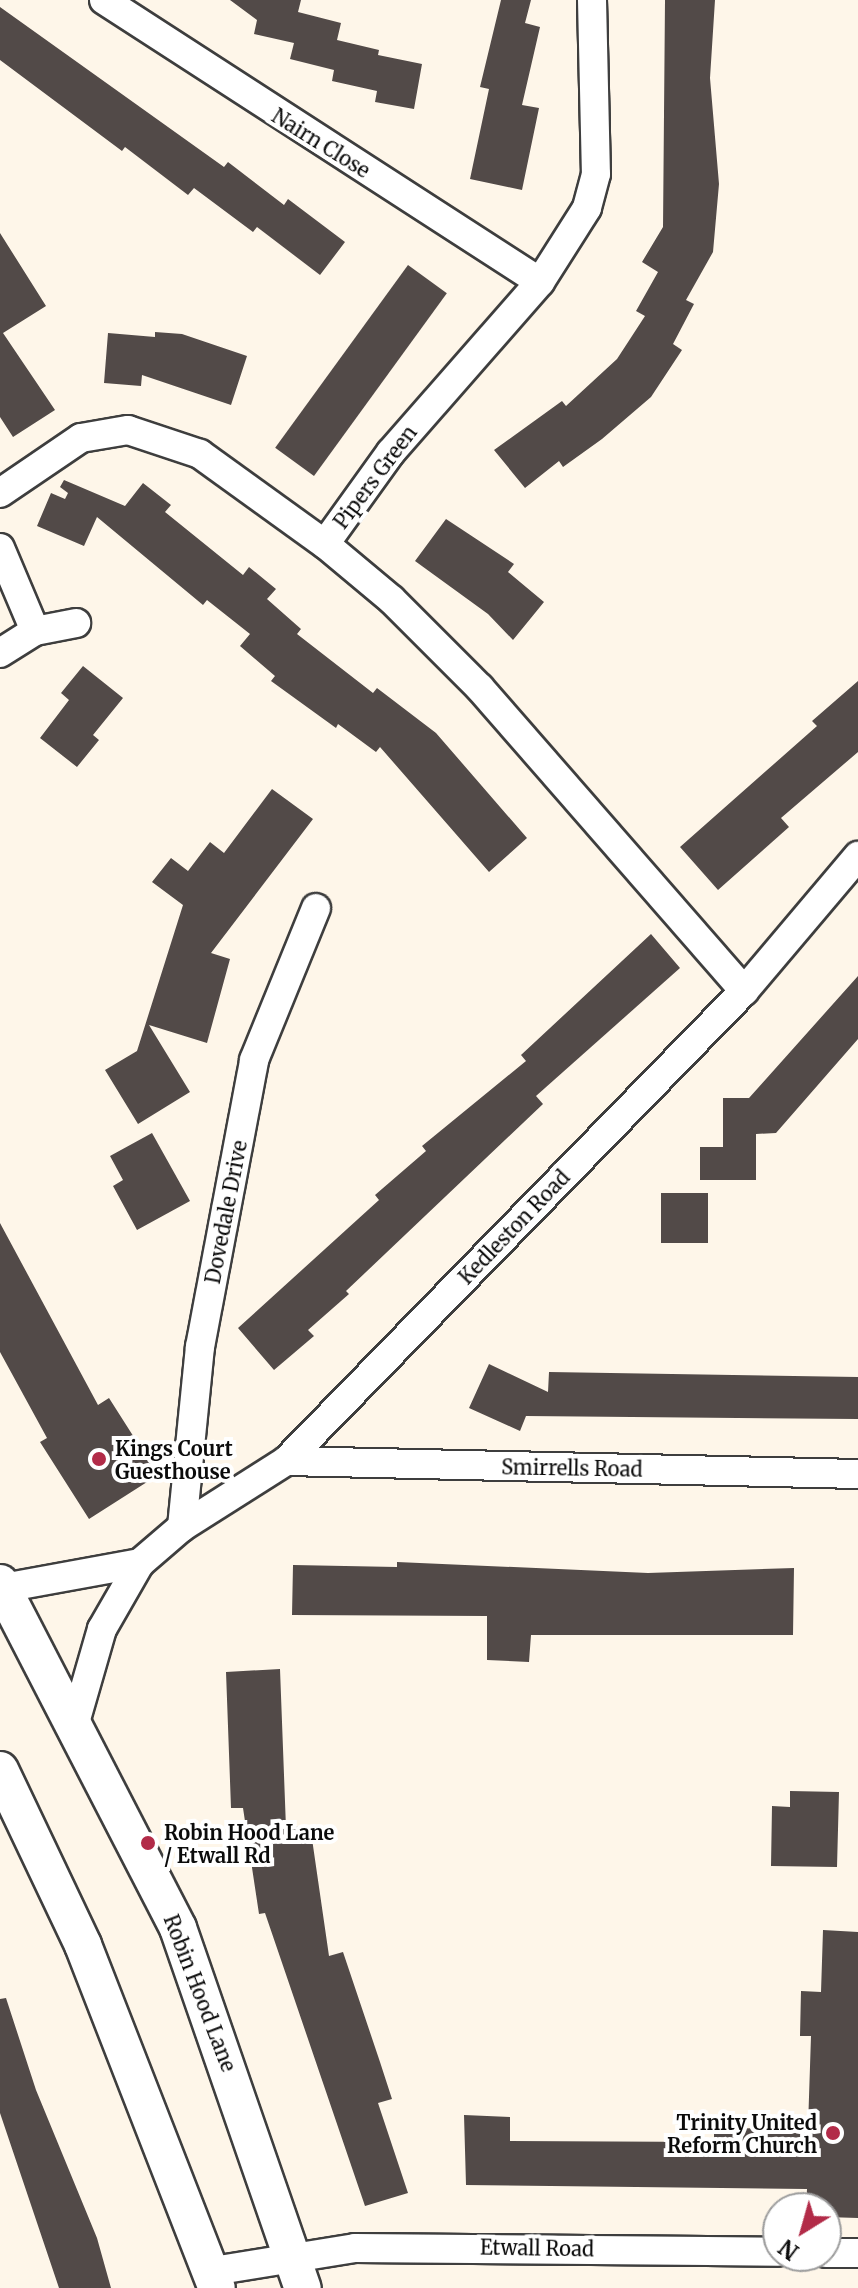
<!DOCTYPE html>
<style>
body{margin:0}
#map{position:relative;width:858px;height:2288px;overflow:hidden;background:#fef6e9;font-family:Merriweather,serif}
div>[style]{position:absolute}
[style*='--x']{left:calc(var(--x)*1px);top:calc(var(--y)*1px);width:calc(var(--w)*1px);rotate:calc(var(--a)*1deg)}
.building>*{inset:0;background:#524a48;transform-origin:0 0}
.roads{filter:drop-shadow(2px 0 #3e3e3e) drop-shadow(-2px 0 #3e3e3e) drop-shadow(0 2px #3e3e3e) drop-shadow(0 -2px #3e3e3e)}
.minor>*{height:28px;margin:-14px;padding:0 14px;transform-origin:14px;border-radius:14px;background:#fff}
.tertiary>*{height:36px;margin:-18px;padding:0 18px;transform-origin:18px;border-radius:18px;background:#fff}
.dots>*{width:22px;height:22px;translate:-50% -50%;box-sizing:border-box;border:4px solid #fff;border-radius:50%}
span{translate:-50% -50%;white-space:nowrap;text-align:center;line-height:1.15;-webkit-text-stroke:8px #fff;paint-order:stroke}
.street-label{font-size:20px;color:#0b0b0b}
.poi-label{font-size:20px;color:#0b0b0b;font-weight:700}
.left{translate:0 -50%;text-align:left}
.right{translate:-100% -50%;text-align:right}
.north{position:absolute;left:762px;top:2192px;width:80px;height:80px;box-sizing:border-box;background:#fff;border:2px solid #9d9d9d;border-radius:50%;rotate:217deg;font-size:22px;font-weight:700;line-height:32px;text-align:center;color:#0b0b0b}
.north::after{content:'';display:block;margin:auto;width:28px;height:36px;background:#b22b48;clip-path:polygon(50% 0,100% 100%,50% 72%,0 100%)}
</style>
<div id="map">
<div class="building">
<div style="clip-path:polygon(230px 0,301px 0,298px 12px,341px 23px,337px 40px,379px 50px,378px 55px,422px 64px,414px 109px,375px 102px,377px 91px,332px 81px,334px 70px,290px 59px,294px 43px,254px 34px,257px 20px)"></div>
<div style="clip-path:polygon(501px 0,531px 0,525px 23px,540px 27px,522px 105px,539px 108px,522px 190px,470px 179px,489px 89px,480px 87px)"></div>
<div style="clip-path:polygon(665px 0,715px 0,710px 78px,719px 184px,713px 252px,686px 300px,694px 304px,673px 344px,682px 350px,651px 397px,602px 439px,563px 467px,559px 461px,525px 488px,494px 450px,562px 401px,566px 406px,617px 359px,645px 316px,636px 311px,658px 272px,642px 262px,663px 227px)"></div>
<div style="clip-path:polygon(0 7px,224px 167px,228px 162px,284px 205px,288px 199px,345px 242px,320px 275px,257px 227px,253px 232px,194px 188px,188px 195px,125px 147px,122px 151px,0 60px)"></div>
<div style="clip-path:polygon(0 233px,46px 306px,3px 333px,55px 410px,13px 437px,0 417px)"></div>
<div style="left:408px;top:265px;width:48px;height:226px;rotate:36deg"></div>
<div style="clip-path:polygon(155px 332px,182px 334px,247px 356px,231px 405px,142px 375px,141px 386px,104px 383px,108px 333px,155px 337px)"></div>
<div style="clip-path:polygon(64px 480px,125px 506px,143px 483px,171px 505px,165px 512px,243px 575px,249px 567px,276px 589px,267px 599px,301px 629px,297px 634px,373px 693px,377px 688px,436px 733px,527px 838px,489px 872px,380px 747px,376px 752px,338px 724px,336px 728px,271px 681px,275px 676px,240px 646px,250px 634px,207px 600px,203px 605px,97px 517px,84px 546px,37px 526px,51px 493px,65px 499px,68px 493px,60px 487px)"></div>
<div style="clip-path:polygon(446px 519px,514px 564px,508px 572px,544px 602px,513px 640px,488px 614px,415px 561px)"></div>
<div style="clip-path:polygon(83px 666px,123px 698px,93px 735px,99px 740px,77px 767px,40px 738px,69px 700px,61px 693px)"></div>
<div style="clip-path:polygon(858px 681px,858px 752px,781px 818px,789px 827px,718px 890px,680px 847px,817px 726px,812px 721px)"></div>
<div style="clip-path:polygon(272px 789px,313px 819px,211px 953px,230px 959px,207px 1043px,149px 1025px,190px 1092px,138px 1124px,105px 1070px,137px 1051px,183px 905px,152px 882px,171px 858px,188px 871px,210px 842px,224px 853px)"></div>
<div style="clip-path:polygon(651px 934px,680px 968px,536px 1096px,543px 1104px,346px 1291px,349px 1294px,308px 1330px,314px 1336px,274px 1370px,238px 1328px,379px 1200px,375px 1195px,426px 1151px,422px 1146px,526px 1061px,521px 1055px)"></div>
<div style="clip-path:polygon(858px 976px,858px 1039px,776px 1133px,756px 1134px,756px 1180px,700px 1180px,700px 1147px,723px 1147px,723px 1098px,749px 1098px)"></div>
<div style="clip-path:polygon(152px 1133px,190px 1201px,137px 1230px,113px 1186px,123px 1180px,110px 1156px)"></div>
<div style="left:708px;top:1193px;width:50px;height:47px;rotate:90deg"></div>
<div style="clip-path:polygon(0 1223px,98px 1405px,109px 1398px,158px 1475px,89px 1519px,40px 1442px,47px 1438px,0 1352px)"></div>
<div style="clip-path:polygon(489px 1364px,548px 1392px,549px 1372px,858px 1377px,858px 1419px,526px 1416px,520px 1431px,469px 1408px)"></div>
<div style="clip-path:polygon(397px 1562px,648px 1573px,794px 1568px,793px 1635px,531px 1635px,529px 1662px,487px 1660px,487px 1616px,292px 1615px,293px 1565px,397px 1567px)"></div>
<div style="clip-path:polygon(280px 1669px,286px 1828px,310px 1825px,329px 1956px,343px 1952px,380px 2062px,392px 2099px,378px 2103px,408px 2193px,365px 2206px,265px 1913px,259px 1914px,243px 1808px,231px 1808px,226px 1672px)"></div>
<div style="clip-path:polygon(790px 1791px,839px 1792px,837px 1867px,771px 1866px,772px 1806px,790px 1807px)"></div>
<div style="clip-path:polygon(823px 1930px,858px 1932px,858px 2218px,826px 2217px,826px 2208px,806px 2208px,807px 2189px,466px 2185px,464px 2115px,510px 2117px,510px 2141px,714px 2142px,714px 2129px,808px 2127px,811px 2036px,800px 2036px,801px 1991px,821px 1992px)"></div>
<div style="clip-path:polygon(6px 1998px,36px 2090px,97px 2238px,111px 2288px,59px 2288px,0 2113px,0 1999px)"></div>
</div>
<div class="roads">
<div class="minor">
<div style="--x:104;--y:0;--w:519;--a:32.89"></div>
<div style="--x:592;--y:0;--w:174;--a:88.7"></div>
<div style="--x:596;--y:174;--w:35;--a:105"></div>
<div style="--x:587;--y:208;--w:88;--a:122.4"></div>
<div style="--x:540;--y:282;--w:226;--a:131.2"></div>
<div style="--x:391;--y:452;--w:113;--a:125.7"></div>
<div style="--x:325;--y:544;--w:87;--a:39.9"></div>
<div style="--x:392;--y:600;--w:124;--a:45"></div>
<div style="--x:480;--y:688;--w:402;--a:48.9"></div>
<div style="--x:0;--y:493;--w:98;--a:-34.2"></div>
<div style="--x:81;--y:438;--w:48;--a:-9.7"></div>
<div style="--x:128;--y:430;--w:76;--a:18.4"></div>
<div style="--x:200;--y:454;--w:154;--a:35.8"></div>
<div style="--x:0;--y:548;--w:90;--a:67.1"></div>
<div style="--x:0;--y:653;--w:41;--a:-32.2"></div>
<div style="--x:35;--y:631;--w:42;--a:-11"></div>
<div style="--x:286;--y:1461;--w:572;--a:1.3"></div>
<div style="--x:182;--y:1527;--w:181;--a:-84.3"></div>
<div style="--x:200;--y:1347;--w:292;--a:-79.3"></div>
<div style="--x:254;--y:1060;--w:164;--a:-67.8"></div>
<div style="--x:3;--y:1588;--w:139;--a:-10.3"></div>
<div style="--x:74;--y:1726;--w:101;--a:-73.9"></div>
<div style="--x:102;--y:1629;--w:76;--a:-60.1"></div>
<div style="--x:140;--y:1563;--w:55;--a:-40.6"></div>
<div style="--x:182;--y:1527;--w:123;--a:-32.4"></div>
<div style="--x:286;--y:1461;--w:656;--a:-45.74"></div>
<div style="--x:744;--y:991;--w:177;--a:-49.8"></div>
<div style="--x:826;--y:2253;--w:32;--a:0"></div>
<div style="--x:213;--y:2271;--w:144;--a:-9.2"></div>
<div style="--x:355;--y:2248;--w:423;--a:0.5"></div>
</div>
<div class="tertiary">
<div style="--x:0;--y:1583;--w:388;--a:62.7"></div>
<div style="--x:178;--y:1928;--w:381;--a:70.9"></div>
<div style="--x:0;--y:1770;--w:194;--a:64.6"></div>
<div style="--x:83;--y:1945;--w:368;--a:68.7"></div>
</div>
</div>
<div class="dots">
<div style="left:99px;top:1459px;background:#b22b48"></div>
<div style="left:148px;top:1843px;background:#b22b48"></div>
<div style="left:833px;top:2133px;background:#b22b48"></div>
</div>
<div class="street-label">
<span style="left:321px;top:143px;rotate:32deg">Nairn Close</span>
<span style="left:375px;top:477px;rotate:-53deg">Pipers Green</span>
<span style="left:226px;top:1212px;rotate:-79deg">Dovedale Drive</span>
<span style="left:514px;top:1227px;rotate:-46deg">Kedleston Road</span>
<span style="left:572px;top:1468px;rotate:1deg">Smirrells Road</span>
<span style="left:200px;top:1993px;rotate:69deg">Robin Hood Lane</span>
<span style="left:537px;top:2248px;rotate:1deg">Etwall Road</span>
</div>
<div class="poi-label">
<span class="left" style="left:115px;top:1460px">Kings Court<br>Guesthouse</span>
<span class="left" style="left:164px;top:1844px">Robin Hood Lane<br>/ Etwall Rd</span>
<span class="right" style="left:817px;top:2134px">Trinity United<br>Reform Church</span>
</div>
<div class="north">N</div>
</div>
